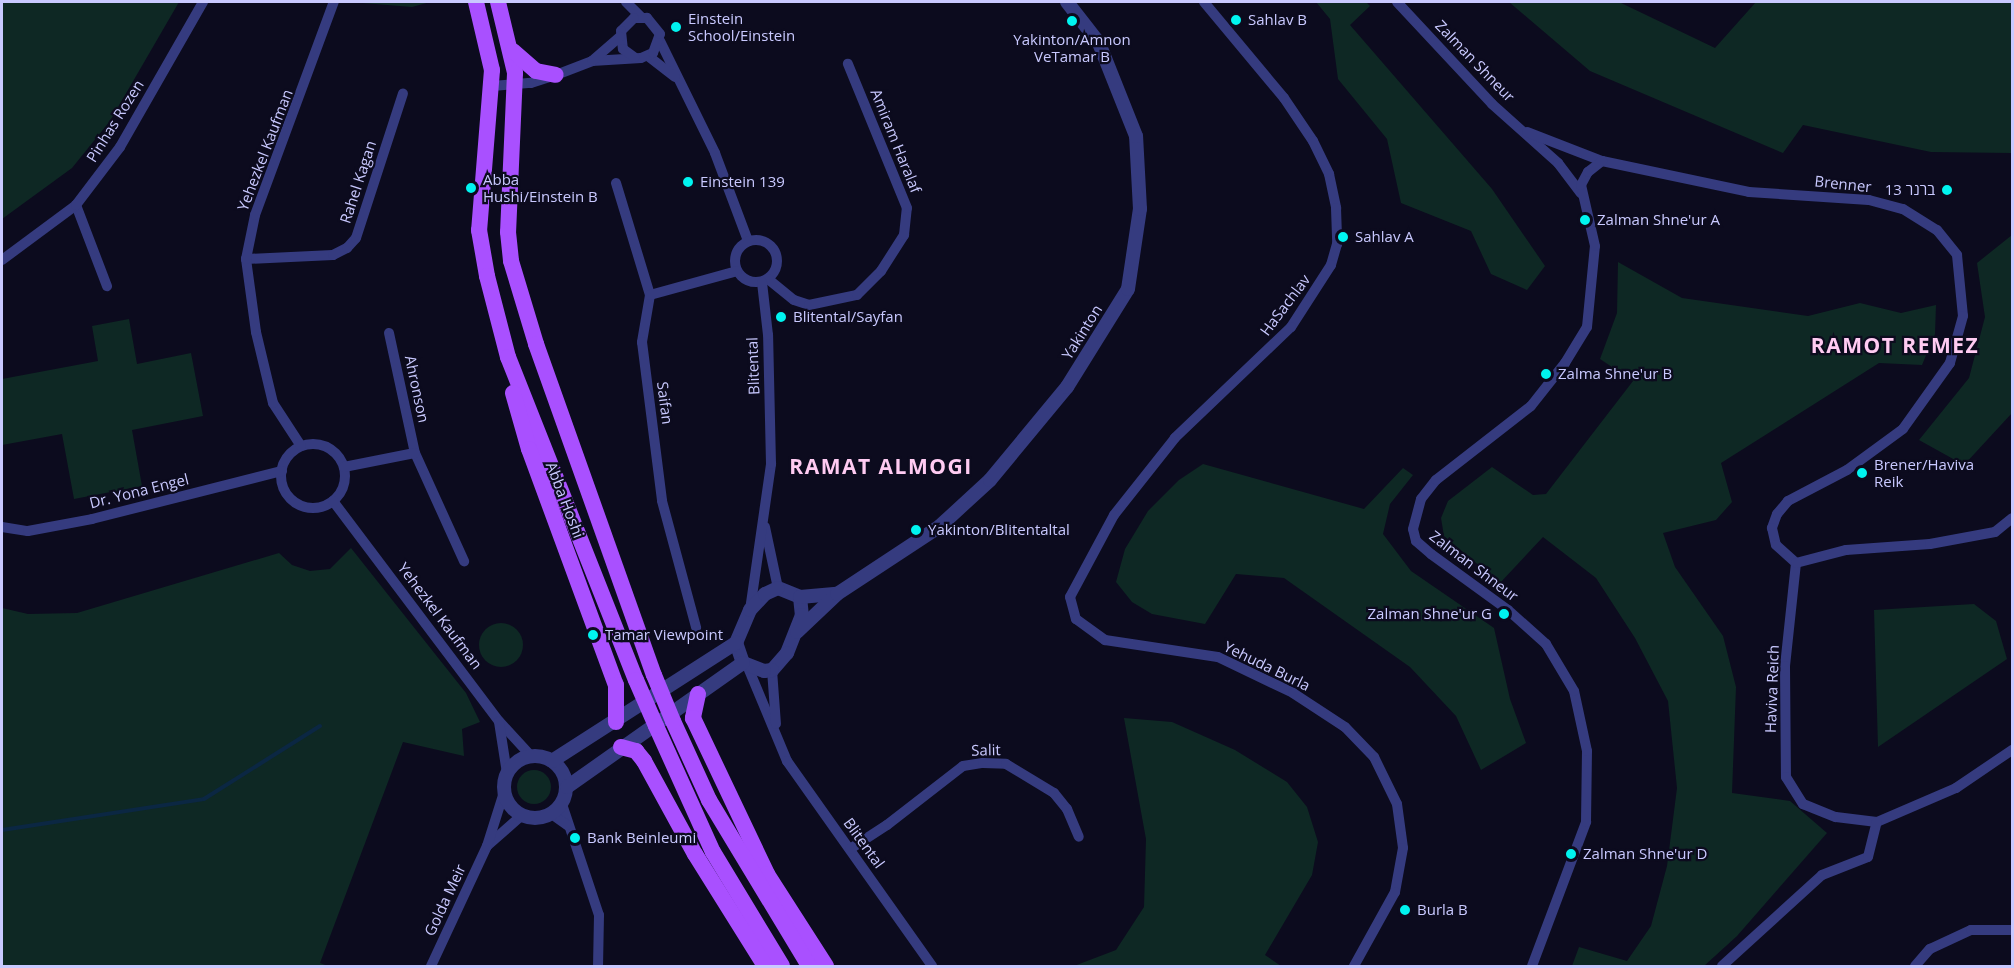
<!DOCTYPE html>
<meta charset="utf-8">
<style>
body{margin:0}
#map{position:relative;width:2014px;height:968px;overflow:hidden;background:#0c0b1e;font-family:"Open Sans","Noto Sans Hebrew",sans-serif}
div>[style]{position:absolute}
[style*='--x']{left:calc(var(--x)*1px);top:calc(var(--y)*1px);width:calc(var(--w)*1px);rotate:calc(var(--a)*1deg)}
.green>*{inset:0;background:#0e2824}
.round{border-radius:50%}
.stream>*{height:4px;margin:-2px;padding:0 2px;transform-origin:2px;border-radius:2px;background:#0b2743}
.minor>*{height:10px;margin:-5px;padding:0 5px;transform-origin:5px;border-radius:5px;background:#353b7f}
.minor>.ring{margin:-5px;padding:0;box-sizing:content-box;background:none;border:10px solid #353b7f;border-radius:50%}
.tertiary>*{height:14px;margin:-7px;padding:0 7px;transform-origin:7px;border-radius:7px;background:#353b7f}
.tertiary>.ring{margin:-7px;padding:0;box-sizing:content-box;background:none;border:14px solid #353b7f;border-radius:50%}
.primary>*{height:16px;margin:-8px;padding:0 8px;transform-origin:8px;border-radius:8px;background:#a950ff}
.primary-bridge>*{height:16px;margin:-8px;padding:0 8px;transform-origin:8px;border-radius:8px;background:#a950ff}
.dots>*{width:16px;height:16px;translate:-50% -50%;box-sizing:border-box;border:3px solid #0c0b1e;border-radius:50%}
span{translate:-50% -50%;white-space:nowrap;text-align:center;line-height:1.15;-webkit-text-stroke:4.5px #0c0b1e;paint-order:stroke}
.poi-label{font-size:15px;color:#c9c9ff}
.left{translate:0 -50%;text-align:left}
.right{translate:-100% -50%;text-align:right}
.street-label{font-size:15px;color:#c9c9ff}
.district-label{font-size:21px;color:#ffcbf2;font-weight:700;letter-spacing:1.5px}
.frame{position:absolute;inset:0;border:3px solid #c9c9ff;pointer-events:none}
</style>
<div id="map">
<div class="green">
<div style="clip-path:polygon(2px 2px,179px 2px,110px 121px,72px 168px,2px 219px)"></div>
<div style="clip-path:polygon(350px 2px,430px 2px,412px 7px)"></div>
<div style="clip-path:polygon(1316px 2px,1366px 2px,1370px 6px,1350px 25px,1492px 189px,1545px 266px,1527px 290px,1491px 274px,1471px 231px,1401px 203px,1387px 139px,1338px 79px,1330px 19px)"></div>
<div style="clip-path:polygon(1509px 2px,1619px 2px,1715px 48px,1756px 2px,2012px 2px,2012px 153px,1931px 152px,1803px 125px,1783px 153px,1590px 71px)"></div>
<div style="clip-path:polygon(2012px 235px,2012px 413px,1964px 465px,1919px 440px,1969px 378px,1985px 317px,1977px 263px)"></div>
<div style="clip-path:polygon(1618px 262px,1682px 298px,1808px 316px,1860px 303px,1901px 313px,1936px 305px,1935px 334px,1922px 365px,1879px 363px,1721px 463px,1732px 502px,1716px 520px,1663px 533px,1675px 567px,1723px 636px,1736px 687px,1732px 793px,1790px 801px,1827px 833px,1737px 936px,1704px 966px,1572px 966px,1579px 947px,1627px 961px,1651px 926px,1667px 866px,1677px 788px,1668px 701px,1635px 638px,1596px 578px,1543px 537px,1500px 583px,1444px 536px,1441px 518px,1448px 501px,1492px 467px,1533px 495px,1546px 494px,1633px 381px,1600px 359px,1617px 313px)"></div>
<div style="clip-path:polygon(129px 319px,137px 364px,191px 353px,203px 416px,132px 430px,142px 486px,74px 499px,62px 434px,2px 445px,2px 379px,98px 361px,92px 326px)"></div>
<div style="clip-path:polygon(1203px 464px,1364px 509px,1403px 468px,1413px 475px,1390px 504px,1383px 534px,1411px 571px,1494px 628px,1510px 699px,1526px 743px,1481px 770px,1456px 716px,1410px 667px,1284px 578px,1236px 574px,1205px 624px,1152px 614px,1132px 602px,1116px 582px,1125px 549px,1148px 511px,1179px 480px)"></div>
<div style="clip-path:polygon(351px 548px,466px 693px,480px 722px,462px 729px,464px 756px,403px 742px,320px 963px,328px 966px,2px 966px,2px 608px,28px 614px,77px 613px,279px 553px,292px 565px,310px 571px,330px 569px)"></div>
<div style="clip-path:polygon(1974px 604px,1996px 621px,2007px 659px,1878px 747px,1874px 610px)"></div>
<div class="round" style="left:479px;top:623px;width:44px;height:44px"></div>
<div style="clip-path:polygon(1124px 718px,1172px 722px,1235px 750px,1287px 782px,1307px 807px,1318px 842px,1312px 875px,1265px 955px,1281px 966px,1074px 966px,1116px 950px,1144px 907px,1146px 839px)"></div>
<div class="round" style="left:517px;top:770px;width:34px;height:34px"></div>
</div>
<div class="stream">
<div style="--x:2;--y:830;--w:204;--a:-8.7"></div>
<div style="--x:204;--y:799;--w:137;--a:-32.2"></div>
</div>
<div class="minor">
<div style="--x:626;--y:2;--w:21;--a:45"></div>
<div style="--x:1204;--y:2;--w:125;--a:50.2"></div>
<div style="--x:1284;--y:98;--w:52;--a:56"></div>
<div style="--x:1313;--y:141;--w:37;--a:64"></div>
<div style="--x:1329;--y:174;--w:35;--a:78"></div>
<div style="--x:1336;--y:208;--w:36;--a:88"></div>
<div style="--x:1337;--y:244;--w:22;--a:106"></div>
<div style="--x:1331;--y:265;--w:74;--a:122.8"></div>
<div style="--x:1291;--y:327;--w:161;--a:136.3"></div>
<div style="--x:1175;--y:438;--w:98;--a:128.4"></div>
<div style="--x:1114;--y:515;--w:93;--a:118.2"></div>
<div style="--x:1070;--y:597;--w:23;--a:75"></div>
<div style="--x:1076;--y:619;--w:36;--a:36"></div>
<div style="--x:1105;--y:640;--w:114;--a:8.6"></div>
<div style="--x:1218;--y:657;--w:83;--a:25.6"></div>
<div style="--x:1293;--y:693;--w:62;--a:33.2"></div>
<div style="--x:1345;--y:727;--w:42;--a:46"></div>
<div style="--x:1374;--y:757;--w:52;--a:63.9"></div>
<div style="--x:1397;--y:804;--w:44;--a:82.2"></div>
<div style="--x:1403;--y:848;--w:45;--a:100.3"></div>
<div style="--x:1395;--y:892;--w:85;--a:119"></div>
<div style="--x:1397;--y:2;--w:139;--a:47"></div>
<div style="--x:1492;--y:104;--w:89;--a:41.8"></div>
<div style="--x:1558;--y:163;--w:38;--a:53"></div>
<div style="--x:660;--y:41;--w:125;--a:63.8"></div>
<div style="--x:715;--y:153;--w:94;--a:69.4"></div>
<div style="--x:648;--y:56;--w:34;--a:38"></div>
<div style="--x:592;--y:61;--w:49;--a:-3.5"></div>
<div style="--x:641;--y:58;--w:13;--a:-23"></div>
<div style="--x:653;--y:53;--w:20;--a:-70"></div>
<div style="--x:660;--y:34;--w:21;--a:-129"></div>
<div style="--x:647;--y:18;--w:13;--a:180"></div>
<div style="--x:634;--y:18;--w:18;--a:135"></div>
<div style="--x:621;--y:31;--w:18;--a:84"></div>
<div style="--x:623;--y:49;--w:14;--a:36"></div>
<div style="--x:493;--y:86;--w:38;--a:-5"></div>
<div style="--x:531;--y:83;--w:26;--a:-18"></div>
<div style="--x:556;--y:75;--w:39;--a:-21"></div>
<div style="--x:592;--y:61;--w:37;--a:-41"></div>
<div style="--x:1527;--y:132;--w:80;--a:21.1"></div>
<div style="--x:1602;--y:161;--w:150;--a:11.9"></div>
<div style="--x:1749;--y:192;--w:120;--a:3.8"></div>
<div style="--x:1869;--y:200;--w:35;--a:15"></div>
<div style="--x:1903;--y:209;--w:40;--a:32"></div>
<div style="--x:1937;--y:230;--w:32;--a:51"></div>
<div style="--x:1957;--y:255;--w:61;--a:84.4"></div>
<div style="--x:1963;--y:316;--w:49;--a:105.5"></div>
<div style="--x:1950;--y:363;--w:81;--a:125.5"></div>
<div style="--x:1903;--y:429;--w:69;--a:143.8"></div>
<div style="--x:1847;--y:470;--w:67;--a:152.3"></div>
<div style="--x:1788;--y:501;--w:17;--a:130"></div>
<div style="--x:1777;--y:514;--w:15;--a:110"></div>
<div style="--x:1772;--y:528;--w:17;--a:77"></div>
<div style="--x:1776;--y:545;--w:27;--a:42"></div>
<div style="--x:616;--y:183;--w:117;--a:73.1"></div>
<div style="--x:650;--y:295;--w:48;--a:99.7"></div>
<div style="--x:642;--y:342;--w:160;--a:82.8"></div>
<div style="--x:662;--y:501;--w:131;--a:74.9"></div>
<div style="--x:76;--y:205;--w:87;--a:69.1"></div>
<div class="ring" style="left:735px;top:240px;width:32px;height:32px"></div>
<div style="--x:246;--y:259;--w:87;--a:-2.6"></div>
<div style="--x:333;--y:255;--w:16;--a:-27"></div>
<div style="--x:347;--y:248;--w:13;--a:-48"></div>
<div style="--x:356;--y:238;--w:152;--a:-72"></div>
<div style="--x:2;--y:260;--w:92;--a:-36.6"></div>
<div style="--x:76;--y:205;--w:73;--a:-52.8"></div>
<div style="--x:120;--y:147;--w:167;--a:-60.2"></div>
<div style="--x:768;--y:279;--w:33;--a:39"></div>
<div style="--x:794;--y:300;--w:16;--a:18"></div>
<div style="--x:809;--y:305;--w:49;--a:-11.8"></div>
<div style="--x:857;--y:295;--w:34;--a:-45"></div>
<div style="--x:881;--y:271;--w:43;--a:-57.4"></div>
<div style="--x:904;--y:235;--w:27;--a:-84"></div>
<div style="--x:907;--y:208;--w:156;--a:-112.3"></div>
<div style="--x:650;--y:295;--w:90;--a:-15.4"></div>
<div style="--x:389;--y:333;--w:123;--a:77.8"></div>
<div style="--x:415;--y:453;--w:119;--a:65.6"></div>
<div class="ring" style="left:281px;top:444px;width:54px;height:54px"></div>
<div style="--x:301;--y:446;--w:51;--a:-123.1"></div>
<div style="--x:273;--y:403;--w:73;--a:-103.5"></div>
<div style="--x:256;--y:332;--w:74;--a:-97.8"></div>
<div style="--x:246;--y:259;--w:45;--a:-78.4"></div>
<div style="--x:255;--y:215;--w:227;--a:-69.7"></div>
<div style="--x:344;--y:467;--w:72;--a:-11.2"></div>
<div style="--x:333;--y:501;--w:276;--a:53"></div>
<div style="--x:499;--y:721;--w:47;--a:47.6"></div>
<div style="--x:2;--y:527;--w:26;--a:9"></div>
<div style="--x:28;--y:531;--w:65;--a:-10.6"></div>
<div style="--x:92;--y:519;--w:196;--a:-14.2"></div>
<div style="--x:765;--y:527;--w:62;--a:78"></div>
<div style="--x:1796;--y:563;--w:104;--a:96.1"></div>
<div style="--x:1785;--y:666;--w:111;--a:89.5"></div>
<div style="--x:1786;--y:777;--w:32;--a:58"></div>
<div style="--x:1803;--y:804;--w:35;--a:22"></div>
<div style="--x:1836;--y:817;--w:41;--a:7"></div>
<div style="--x:1877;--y:822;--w:86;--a:-23.3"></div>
<div style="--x:1956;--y:788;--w:68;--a:-34.2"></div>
<div style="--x:1796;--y:563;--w:52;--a:-14.6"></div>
<div style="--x:1846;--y:550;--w:84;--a:-4.1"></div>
<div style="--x:1930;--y:544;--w:66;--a:-10.5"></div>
<div style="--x:1995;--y:532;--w:22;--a:-39"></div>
<div style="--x:750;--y:610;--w:148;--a:-81.8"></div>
<div style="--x:771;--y:464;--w:129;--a:-91.3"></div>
<div style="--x:768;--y:335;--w:53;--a:-96.5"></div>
<div style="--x:747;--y:665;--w:104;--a:67.4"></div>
<div style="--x:787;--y:761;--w:251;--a:54.7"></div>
<div style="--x:772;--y:670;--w:54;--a:85.8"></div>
<div style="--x:499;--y:722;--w:52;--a:81.1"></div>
<div style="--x:562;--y:804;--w:117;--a:71.6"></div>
<div style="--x:599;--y:915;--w:51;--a:91.1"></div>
<div style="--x:550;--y:813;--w:21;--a:35"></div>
<div style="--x:487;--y:846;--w:45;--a:-41.4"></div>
<div style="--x:850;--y:849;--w:44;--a:-33"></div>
<div style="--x:887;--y:825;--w:96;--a:-37.8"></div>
<div style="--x:963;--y:766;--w:20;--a:-9"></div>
<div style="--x:983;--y:763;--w:23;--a:2"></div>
<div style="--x:1006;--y:764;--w:56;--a:31.1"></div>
<div style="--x:1054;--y:793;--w:21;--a:51"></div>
<div style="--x:1067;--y:809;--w:30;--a:67"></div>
<div style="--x:431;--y:966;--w:132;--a:-65"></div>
<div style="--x:487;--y:846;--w:57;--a:-72.5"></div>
<div style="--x:1532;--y:966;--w:154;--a:-69.4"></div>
<div style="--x:1586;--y:822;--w:71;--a:-89.2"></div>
<div style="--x:1587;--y:751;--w:61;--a:-102.2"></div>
<div style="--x:1574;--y:691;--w:55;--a:-120.8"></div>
<div style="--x:1546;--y:644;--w:51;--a:-138.2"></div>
<div style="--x:1508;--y:610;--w:95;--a:-144"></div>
<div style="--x:1431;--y:554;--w:20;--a:-139"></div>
<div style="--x:1416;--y:541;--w:12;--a:-104"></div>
<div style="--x:1413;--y:529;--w:31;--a:-75"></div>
<div style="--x:1421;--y:499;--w:24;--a:-52"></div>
<div style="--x:1436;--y:480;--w:120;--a:-37.9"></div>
<div style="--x:1531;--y:406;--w:55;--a:-51.7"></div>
<div style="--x:1565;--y:363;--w:42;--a:-58.6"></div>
<div style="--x:1587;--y:327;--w:81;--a:-84.4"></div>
<div style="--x:1595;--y:246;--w:63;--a:-102.9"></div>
<div style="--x:1581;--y:185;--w:15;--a:-62"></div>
<div style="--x:1588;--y:172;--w:18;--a:-38"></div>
<div style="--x:1722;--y:966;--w:135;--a:-42.3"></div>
<div style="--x:1822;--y:875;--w:49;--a:-21.4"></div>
<div style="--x:1868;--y:857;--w:36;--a:-76"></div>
<div style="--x:1915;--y:966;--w:23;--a:-49"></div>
<div style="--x:1930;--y:949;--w:45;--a:-24.9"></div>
<div style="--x:1971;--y:930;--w:41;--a:0"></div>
</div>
<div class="tertiary">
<div style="--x:778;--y:588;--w:24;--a:22"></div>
<div style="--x:800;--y:597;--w:18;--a:84"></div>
<div style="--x:802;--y:615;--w:41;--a:111.5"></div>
<div style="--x:787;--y:653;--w:23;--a:131"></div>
<div style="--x:772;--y:670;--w:8;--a:173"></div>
<div style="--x:764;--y:671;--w:22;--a:-159"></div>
<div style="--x:743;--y:663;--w:21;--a:-109"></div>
<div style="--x:736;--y:643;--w:36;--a:-67"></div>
<div style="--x:750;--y:610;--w:22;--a:-47"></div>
<div style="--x:765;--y:594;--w:14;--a:-25"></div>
<div style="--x:800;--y:597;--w:37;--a:-5"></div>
<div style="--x:797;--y:632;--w:55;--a:-43.5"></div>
<div style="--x:837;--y:594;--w:123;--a:-33.4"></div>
<div style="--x:940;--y:526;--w:68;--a:-42.6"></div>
<div style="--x:990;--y:480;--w:121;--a:-50.4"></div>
<div style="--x:1067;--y:387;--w:115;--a:-58.1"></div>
<div style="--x:1128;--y:289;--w:81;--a:-81.5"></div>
<div style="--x:1140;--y:209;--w:73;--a:-93.1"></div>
<div style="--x:1136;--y:136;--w:100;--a:-111.7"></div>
<div style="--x:1099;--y:43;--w:52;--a:-128"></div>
<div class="ring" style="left:504px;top:756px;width:48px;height:48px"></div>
<div style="--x:552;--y:761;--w:219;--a:-32.7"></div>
<div style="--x:567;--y:787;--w:215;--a:-35.2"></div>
</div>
<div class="primary">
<div style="--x:476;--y:2;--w:70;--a:76.8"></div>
<div style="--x:492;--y:70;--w:161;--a:94.6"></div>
<div style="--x:479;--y:230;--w:47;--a:80.1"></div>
<div style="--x:487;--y:276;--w:84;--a:75.5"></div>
<div style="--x:508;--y:357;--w:347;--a:68.4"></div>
<div style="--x:498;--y:2;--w:73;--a:76.5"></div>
<div style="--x:515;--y:73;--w:159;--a:92.5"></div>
<div style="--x:508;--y:232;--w:29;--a:84"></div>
<div style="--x:511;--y:261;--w:87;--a:73.2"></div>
<div style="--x:536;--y:344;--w:351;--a:70.4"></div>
<div style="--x:513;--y:51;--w:30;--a:41"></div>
<div style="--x:536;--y:71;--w:20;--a:11"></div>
<div style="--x:513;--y:393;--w:58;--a:74.1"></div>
<div style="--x:529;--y:449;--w:252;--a:69.8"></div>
<div style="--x:616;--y:685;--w:37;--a:90"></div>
<div style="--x:698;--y:694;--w:25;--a:102"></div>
<div style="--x:693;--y:718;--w:173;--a:64.6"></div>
<div style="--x:767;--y:874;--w:109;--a:57.3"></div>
<div style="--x:673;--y:721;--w:87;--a:65.5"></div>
<div style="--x:709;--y:800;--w:194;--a:58.9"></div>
<div style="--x:656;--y:726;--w:138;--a:65.7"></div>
<div style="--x:713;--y:852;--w:133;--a:58.8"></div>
<div style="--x:621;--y:747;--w:16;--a:15"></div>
<div style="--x:636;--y:751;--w:13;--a:51"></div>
<div style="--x:644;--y:761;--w:106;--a:61.3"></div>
<div style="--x:695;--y:854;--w:132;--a:58"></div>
</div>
<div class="primary-bridge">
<div style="--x:654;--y:675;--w:50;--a:67.6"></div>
<div style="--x:636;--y:680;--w:50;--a:66.5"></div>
</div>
<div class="dots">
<div style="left:1236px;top:20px;background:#00f4f0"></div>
<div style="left:1072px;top:21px;background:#00f4f0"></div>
<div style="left:676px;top:27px;background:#00f4f0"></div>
<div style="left:688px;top:182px;background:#00f4f0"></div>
<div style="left:471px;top:188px;background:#00f4f0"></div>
<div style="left:1947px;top:190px;background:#00f4f0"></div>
<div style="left:1585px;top:220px;background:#00f4f0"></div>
<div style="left:1343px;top:237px;background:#00f4f0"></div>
<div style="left:781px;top:317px;background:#00f4f0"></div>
<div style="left:1546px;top:374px;background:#00f4f0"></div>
<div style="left:1862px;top:473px;background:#00f4f0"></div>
<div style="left:916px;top:530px;background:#00f4f0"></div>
<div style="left:1504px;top:614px;background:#00f4f0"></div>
<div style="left:593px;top:635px;background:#00f4f0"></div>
<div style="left:575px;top:838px;background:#00f4f0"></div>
<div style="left:1571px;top:854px;background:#00f4f0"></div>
<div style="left:1405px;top:910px;background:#00f4f0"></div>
</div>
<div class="poi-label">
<span class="left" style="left:688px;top:27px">Einstein<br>School/Einstein</span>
<span class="left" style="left:1248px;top:20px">Sahlav B</span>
<span style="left:1072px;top:48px">Yakinton/Amnon<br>VeTamar B</span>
<span class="left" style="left:483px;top:188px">Abba<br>Hushi/Einstein B</span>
<span class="left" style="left:700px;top:182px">Einstein 139</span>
<span class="right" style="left:1935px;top:190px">ברנר 13</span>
<span class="left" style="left:1597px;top:220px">Zalman Shne'ur A</span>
<span class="left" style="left:1355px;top:237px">Sahlav A</span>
<span class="left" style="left:793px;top:317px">Blitental/Sayfan</span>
<span class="left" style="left:1558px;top:374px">Zalma Shne'ur B</span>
<span class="left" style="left:1874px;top:473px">Brener/Haviva<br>Reik</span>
<span class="left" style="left:928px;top:530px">Yakinton/Blitentaltal</span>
<span class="right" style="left:1492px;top:614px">Zalman Shne'ur G</span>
<span class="left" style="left:605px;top:635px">Tamar Viewpoint</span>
<span class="left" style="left:587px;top:838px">Bank Beinleumi</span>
<span class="left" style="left:1583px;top:854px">Zalman Shne'ur D</span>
<span class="left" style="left:1417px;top:910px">Burla B</span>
</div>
<div class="street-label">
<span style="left:1475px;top:61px;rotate:46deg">Zalman Shneur</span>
<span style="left:115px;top:121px;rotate:-58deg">Pinhas Rozen</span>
<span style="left:896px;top:141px;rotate:68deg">Amiram Haralaf</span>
<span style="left:265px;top:150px;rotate:-69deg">Yehezkel Kaufman</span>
<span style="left:358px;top:182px;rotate:-72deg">Rahel Kagan</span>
<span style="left:1843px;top:184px;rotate:6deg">Brenner</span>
<span style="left:1285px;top:305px;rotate:-53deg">HaSachlav</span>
<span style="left:1082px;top:332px;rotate:-58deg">Yakinton</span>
<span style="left:753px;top:366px;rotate:-92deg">Blitental</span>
<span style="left:417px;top:389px;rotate:78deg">Ahronson</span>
<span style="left:665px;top:403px;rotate:83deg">Saifan</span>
<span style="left:139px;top:491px;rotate:-14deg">Dr. Yona Engel</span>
<span style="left:565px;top:500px;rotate:69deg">Abba Hoshi</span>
<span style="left:1474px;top:566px;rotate:37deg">Zalman Shneur</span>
<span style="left:440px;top:616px;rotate:53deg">Yehezkel Kaufman</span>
<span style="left:1267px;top:666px;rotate:26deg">Yehuda Burla</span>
<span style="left:1772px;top:689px;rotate:-88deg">Haviva Reich</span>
<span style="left:986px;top:750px;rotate:-1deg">Salit</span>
<span style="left:864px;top:843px;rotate:54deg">Blitental</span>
<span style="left:445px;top:900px;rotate:-65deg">Golda Meir</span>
</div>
<div class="district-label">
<span style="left:1895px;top:345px">RAMOT REMEZ</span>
<span style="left:881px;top:466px">RAMAT ALMOGI</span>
</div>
<div class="frame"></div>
</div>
